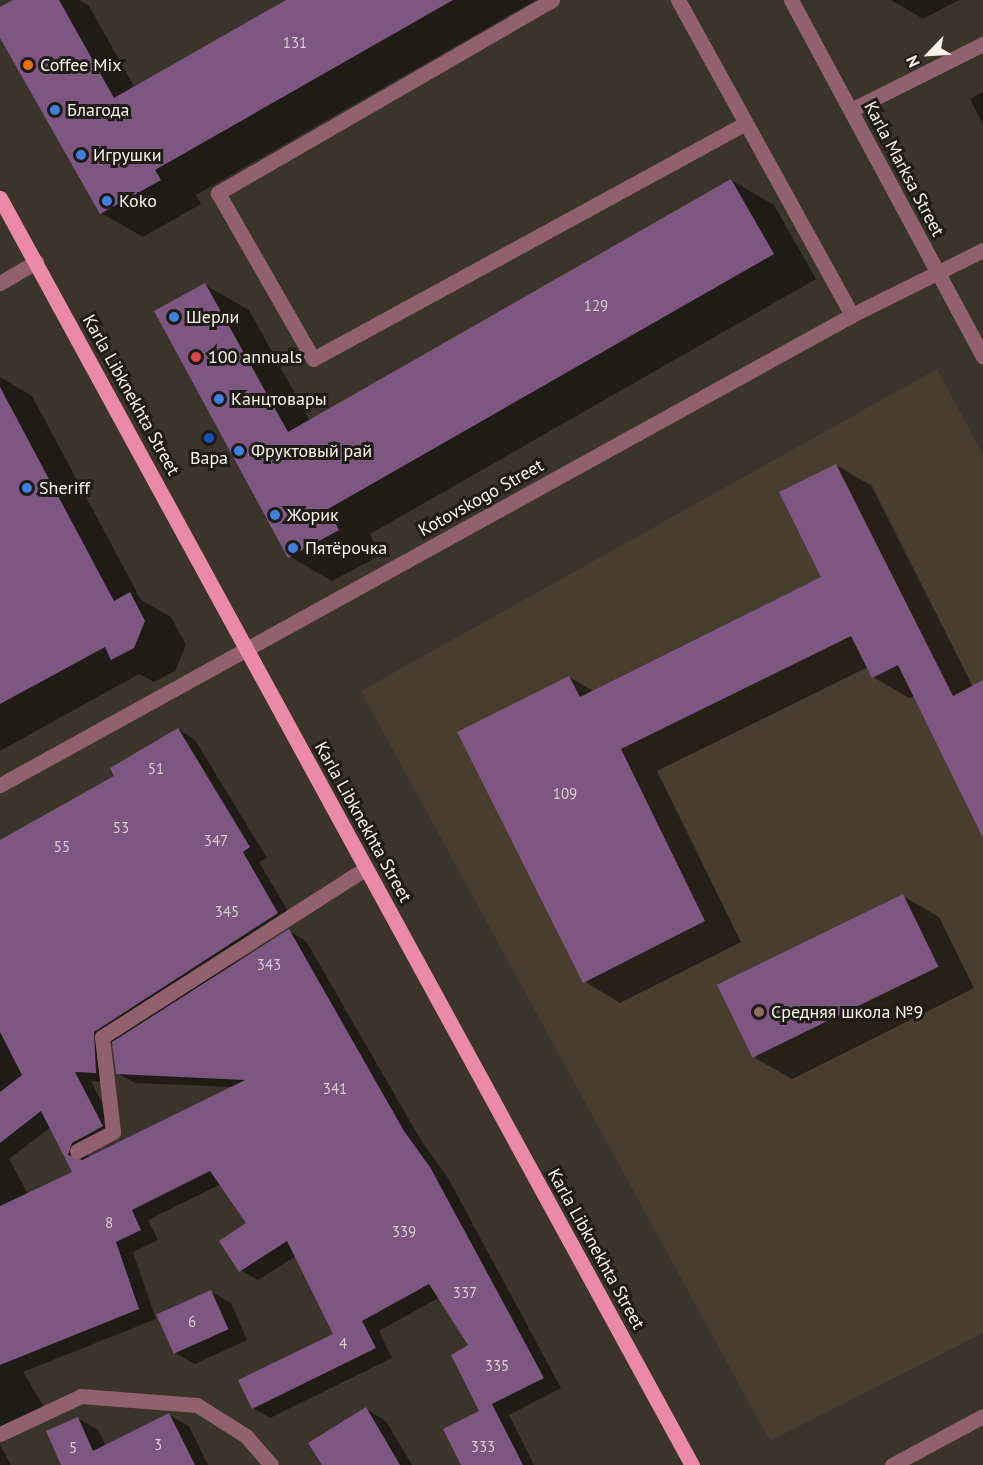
<!DOCTYPE html>
<meta charset="utf-8">
<style>
body{margin:0}
#map{position:relative;width:983px;height:1465px;overflow:hidden;background:#3b342c;font-family:"PT Sans",sans-serif}
div>[style]{position:absolute}
[style*='--x']{left:calc(var(--x)*1px);top:calc(var(--y)*1px);width:calc(var(--w)*1px);rotate:calc(var(--a)*1deg)}
.built>*{inset:0;background:#493d30}
.shadow>*{inset:0;background:#0007}
.building>*{inset:0;background:#7e5682;transform-origin:0 0}
.lane>*{height:15px;margin:-7.5px;padding:0 7.5px;transform-origin:7.5px;border-radius:7.5px;background:#91616f}
.street>*{height:15px;margin:-7.5px;padding:0 7.5px;transform-origin:7.5px;border-radius:7.5px;background:#91616f}
.primary>*{height:15px;margin:-7.5px;padding:0 7.5px;transform-origin:7.5px;border-radius:7.5px;background:#eb8aa8}
.dots>*{width:16px;height:16px;translate:-50% -50%;box-sizing:border-box;border:3px solid #1f1c18;border-radius:50%}
span{translate:-50% -50%;white-space:nowrap;text-align:center;line-height:1.15;-webkit-text-stroke:6px #1f1c18;paint-order:stroke}
.number-label{font-size:15px;color:#daccd3}
.number-label span{-webkit-text-stroke-width:0}
.poi-label{font-size:18px;color:#f8f3ee}
.left{translate:0 -50%;text-align:left}
.street-label{font-size:18px;color:#f8f3ee}
.north{position:absolute;left:899px;top:24px;width:60px;height:60px;-webkit-text-stroke:4px #1f1c18;paint-order:stroke;rotate:245deg;font-size:16px;font-weight:700;line-height:24px;text-align:center;color:#f8f3ee}
.north::after{content:'';display:block;margin:auto;width:21px;height:27px;background:#f8f3ee;clip-path:polygon(50% 0,100% 100%,50% 72%,0 100%)}
</style>
<div id="map">
<div class="built">
<div style="clip-path:polygon(937px 369px,983px 455px,983px 1333px,770px 1441px,361px 691px)"></div>
</div>
<div class="shadow">
<div style="clip-path:polygon(16px 0,79px 0,89px 6px,135px 88px,289px 0,536px 0,196px 195px,201px 204px,143px 237px,101px 213px,0 35px,0 9px)"></div>
<div style="clip-path:polygon(891px 0,959px 0,923px 19px)"></div>
<div style="clip-path:polygon(983px 92px,983px 125px,970px 99px)"></div>
<div style="clip-path:polygon(731px 180px,774px 205px,816px 279px,370px 534px,381px 555px,332px 581px,289px 556px,205px 285px,249px 310px,310px 421px)"></div>
<div style="clip-path:polygon(0 377px,32px 396px,141px 600px,171px 617px,186px 645px,175px 671px,154px 682px,139px 674px,0 751px)"></div>
<div style="clip-path:polygon(836px 465px,872px 486px,973px 687px,983px 682px,983px 833px,915px 696px,909px 698px,873px 677px,868px 667px,657px 771px,741px 942px,620px 1003px,584px 981px,569px 677px,595px 692px,823px 577px)"></div>
<div style="clip-path:polygon(evenodd,178px 729px,195px 740px,267px 858px,259px 862px,295px 923px,222px 970px,289px 931px,306px 941px,422px 1142px,448px 1178px,561px 1388px,509px 1415px,534px 1465px,463px 1465px,481px 1412px,470px 1345px,440px 1297px,379px 1331px,392px 1358px,270px 1418px,253px 1408px,335px 1334px,296px 1256px,258px 1280px,240px 1270px,248px 1224px,221px 1184px,148px 1220px,158px 1240px,133px 1252px,156px 1319px,23px 1372px,46px 1410px,0 1429px,0 842px,116px 776px,178px 729px,114px 1040px,117px 1073px,135px 1083px,232px 1087px,88px 1158px,89px 1152px,119px 1137px,91px 1081px,113px 1082px,111px 1042px,114px 1040px,178px 729px,51px 1127px,74px 1172px,28px 1194px,9px 1159px,51px 1127px)"></div>
<div style="clip-path:polygon(903px 896px,939px 917px,974px 988px,792px 1079px,755px 1058px)"></div>
<div style="clip-path:polygon(210px 1291px,231px 1303px,247px 1340px,195px 1364px,175px 1353px)"></div>
<div style="clip-path:polygon(366px 1409px,386px 1421px,412px 1465px,324px 1465px)"></div>
<div style="clip-path:polygon(169px 1415px,189px 1426px,208px 1465px,62px 1465px,78px 1418px,98px 1430px,106px 1446px)"></div>
<div style="clip-path:polygon(0 1445px,11px 1465px,0 1465px)"></div>
</div>
<div class="building">
<div style="clip-path:polygon(13px 0,59px 0,114px 98px,286px 0,453px 0,155px 170px,161px 180px,100px 214px,0 38px,0 7px)"></div>
<div style="clip-path:polygon(731px 179px,774px 254px,328px 509px,339px 530px,288px 558px,154px 311px,205px 283px,288px 432px)"></div>
<div style="clip-path:polygon(0 387px,114px 601px,130px 592px,145px 621px,134px 648px,111px 660px,105px 647px,0 704px)"></div>
<div style="clip-path:polygon(836px 464px,953px 696px,983px 680px,983px 838px,898px 665px,872px 678px,851px 636px,621px 749px,705px 921px,583px 983px,457px 732px,569px 676px,580px 697px,821px 577px,779px 492px)"></div>
<div style="clip-path:polygon(178px 728px,250px 847px,243px 852px,278px 913px,94px 1032px,96px 1073px,75px 1072px,103px 1126px,72px 1143px,68px 1155px,82px 1160px,245px 1080px,116px 1074px,112px 1042px,289px 929px,404px 1131px,430px 1167px,544px 1378px,492px 1404px,523px 1465px,461px 1465px,443px 1429px,479px 1411px,451px 1355px,468px 1345px,429px 1284px,362px 1321px,376px 1348px,252px 1409px,238px 1380px,333px 1334px,287px 1241px,239px 1272px,219px 1241px,246px 1223px,210px 1171px,132px 1210px,141px 1230px,116px 1242px,139px 1309px,0 1365px,0 1206px,72px 1172px,41px 1111px,0 1143px,0 1092px,22px 1075px,0 1032px,0 840px,114px 776px,110px 768px)"></div>
<div style="left:903px;top:894px;width:81px;height:207px;rotate:64deg"></div>
<div style="left:211px;top:1290px;width:43px;height:60px;rotate:66deg"></div>
<div style="clip-path:polygon(366px 1407px,400px 1465px,322px 1465px,308px 1443px)"></div>
<div style="clip-path:polygon(169px 1413px,195px 1465px,61px 1465px,46px 1431px,78px 1417px,93px 1451px)"></div>
</div>
<div class="lane">
<div style="--x:552;--y:0;--w:386;--a:150"></div>
<div style="--x:218;--y:193;--w:191;--a:60.2"></div>
<div style="--x:313;--y:359;--w:492;--a:-28.6"></div>
<div style="--x:678;--y:0;--w:360;--a:61.1"></div>
<div style="--x:851;--y:110;--w:148;--a:-26.6"></div>
<div style="--x:0;--y:283;--w:42;--a:-30.3"></div>
<div style="--x:77;--y:1151;--w:41;--a:-27.8"></div>
<div style="--x:113;--y:1132;--w:96;--a:-96.6"></div>
<div style="--x:102;--y:1037;--w:313;--a:-32.6"></div>
<div style="--x:0;--y:1434;--w:89;--a:-25.1"></div>
<div style="--x:81;--y:1396;--w:116;--a:4.4"></div>
<div style="--x:197;--y:1405;--w:58;--a:32.3"></div>
<div style="--x:246;--y:1436;--w:38;--a:49"></div>
</div>
<div class="street">
<div style="--x:791;--y:0;--w:405;--a:61.7"></div>
<div style="--x:0;--y:785;--w:973;--a:-28.88"></div>
<div style="--x:852;--y:315;--w:146;--a:-26.4"></div>
<div style="--x:892;--y:1465;--w:103;--a:-28.3"></div>
</div>
<div class="primary">
<div style="--x:0;--y:198;--w:1444;--a:61.36"></div>
</div>
<div class="dots">
<div style="left:28px;top:65px;background:#e8710a"></div>
<div style="left:55px;top:110px;background:#3f7fe0"></div>
<div style="left:81px;top:155px;background:#3f7fe0"></div>
<div style="left:107px;top:201px;background:#3f7fe0"></div>
<div style="left:174px;top:317px;background:#3f7fe0"></div>
<div style="left:196px;top:357px;background:#e0444e"></div>
<div style="left:219px;top:399px;background:#3f7fe0"></div>
<div style="left:209px;top:438px;background:#1a4fb4"></div>
<div style="left:239px;top:451px;background:#3f7fe0"></div>
<div style="left:27px;top:488px;background:#3f7fe0"></div>
<div style="left:275px;top:515px;background:#3f7fe0"></div>
<div style="left:293px;top:548px;background:#3f7fe0"></div>
<div style="left:759px;top:1012px;background:#8d6e63"></div>
</div>
<div class="number-label">
<span style="left:295px;top:43px">131</span>
<span style="left:596px;top:306px">129</span>
<span style="left:156px;top:769px">51</span>
<span style="left:565px;top:794px">109</span>
<span style="left:121px;top:828px">53</span>
<span style="left:216px;top:841px">347</span>
<span style="left:62px;top:847px">55</span>
<span style="left:227px;top:912px">345</span>
<span style="left:269px;top:965px">343</span>
<span style="left:335px;top:1089px">341</span>
<span style="left:109px;top:1223px">8</span>
<span style="left:404px;top:1232px">339</span>
<span style="left:465px;top:1293px">337</span>
<span style="left:192px;top:1322px">6</span>
<span style="left:343px;top:1344px">4</span>
<span style="left:497px;top:1366px">335</span>
<span style="left:158px;top:1445px">3</span>
<span style="left:483px;top:1447px">333</span>
<span style="left:73px;top:1448px">5</span>
</div>
<div class="poi-label">
<span class="left" style="left:40px;top:65px">Coffee Mix</span>
<span class="left" style="left:67px;top:110px">Благода</span>
<span class="left" style="left:93px;top:155px">Игрушки</span>
<span class="left" style="left:119px;top:201px">Koko</span>
<span class="left" style="left:186px;top:317px">Шерли</span>
<span class="left" style="left:208px;top:357px">100 annuals</span>
<span class="left" style="left:231px;top:399px">Канцтовары</span>
<span class="left" style="left:251px;top:451px">Фруктовый рай</span>
<span style="left:209px;top:458px">Вара</span>
<span class="left" style="left:39px;top:488px">Sheriff</span>
<span class="left" style="left:287px;top:515px">Жорик</span>
<span class="left" style="left:305px;top:548px">Пятёрочка</span>
<span class="left" style="left:771px;top:1012px">Средняя школа №9</span>
</div>
<div class="street-label">
<span style="left:904px;top:169px;rotate:62deg">Karla Marksa Street</span>
<span style="left:131px;top:395px;rotate:61deg">Karla Libknekhta Street</span>
<span style="left:481px;top:498px;rotate:-29deg">Kotovskogo Street</span>
<span style="left:363px;top:822px;rotate:61deg">Karla Libknekhta Street</span>
<span style="left:596px;top:1249px;rotate:61deg">Karla Libknekhta Street</span>
</div>
<div class="north">N</div>
</div>
